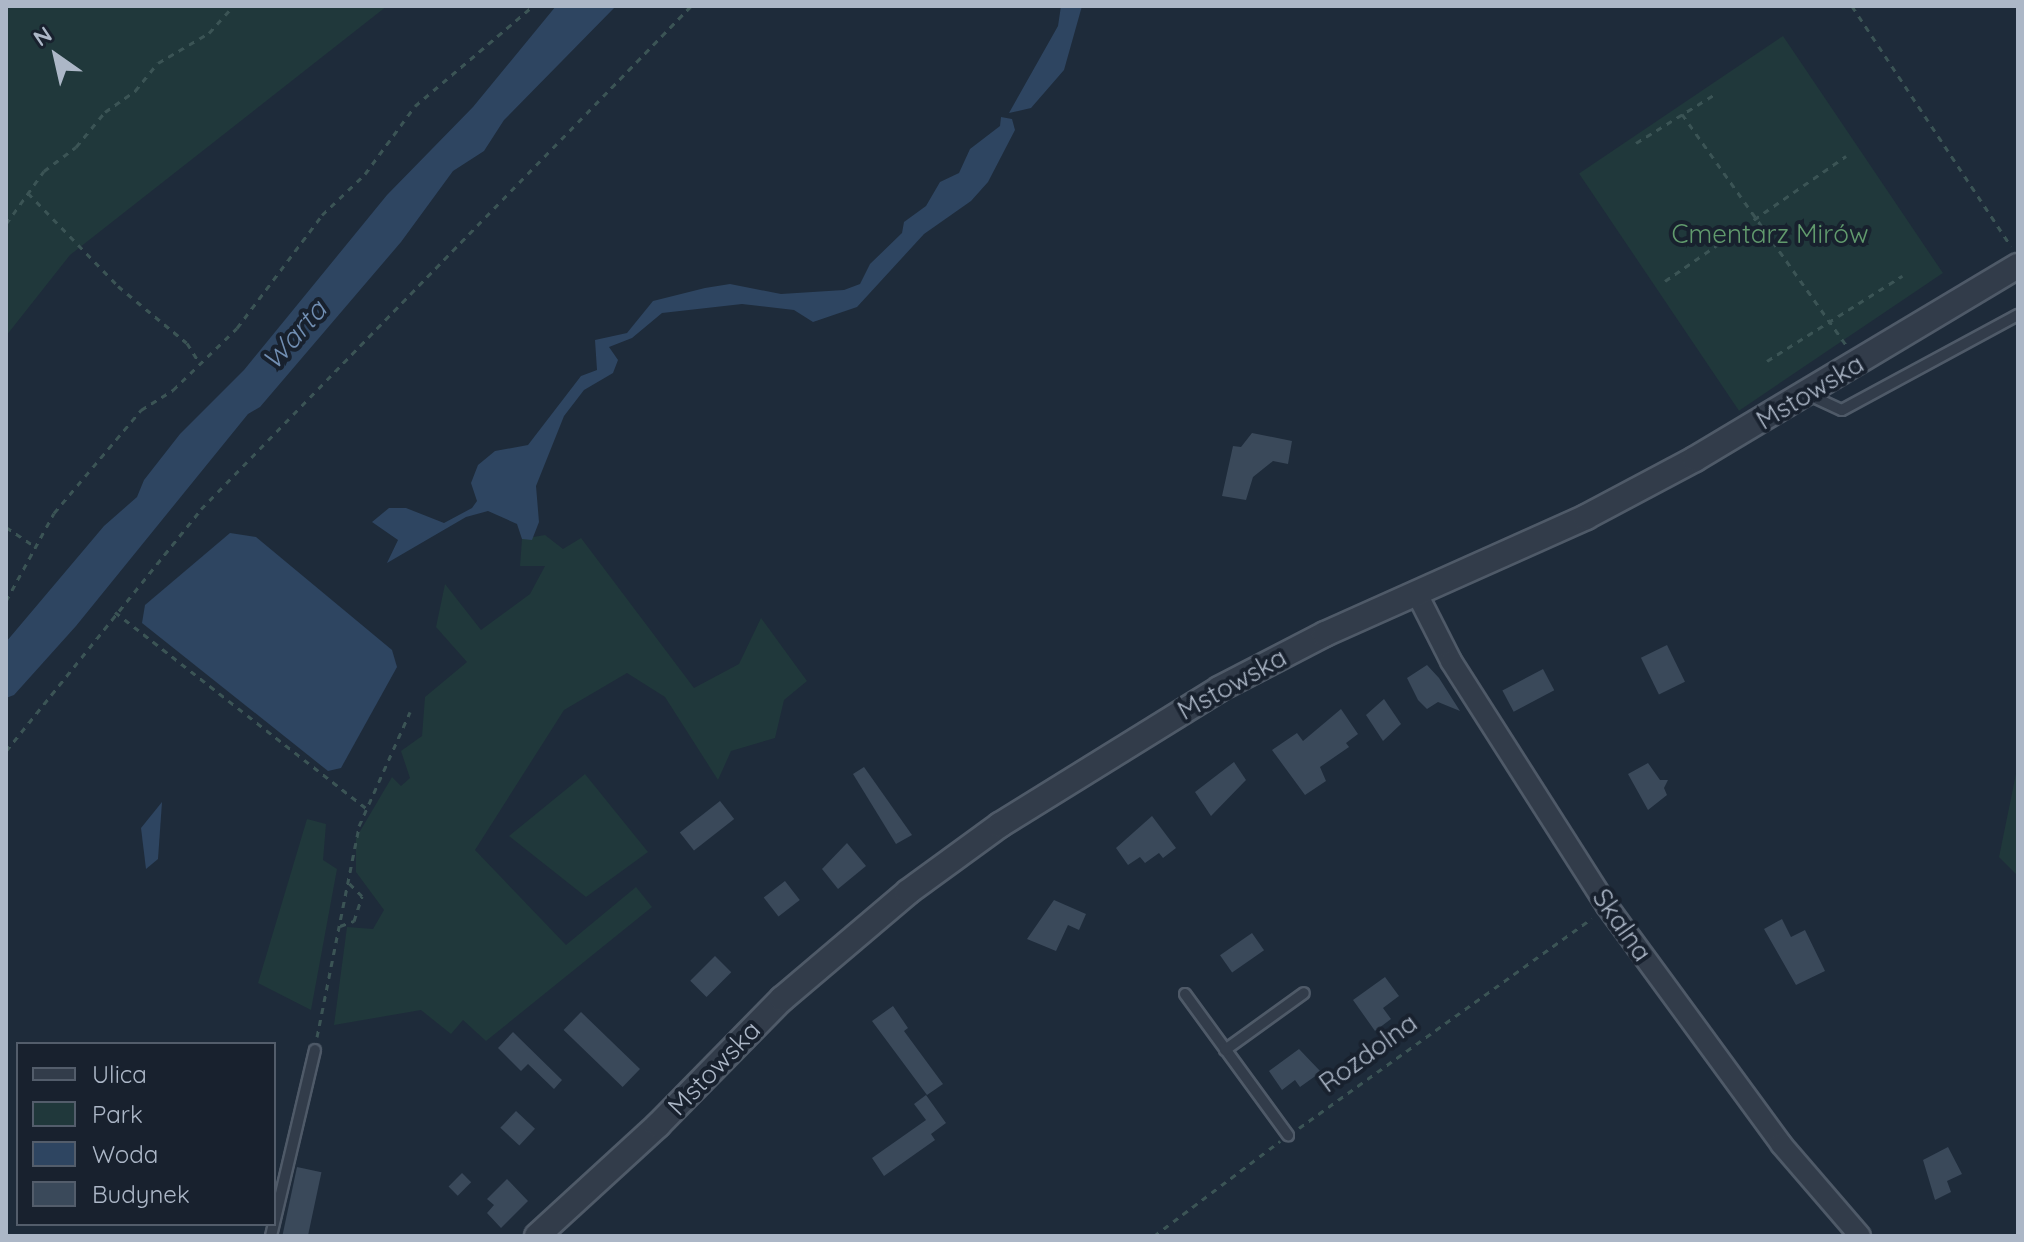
<!DOCTYPE html>
<meta charset="utf-8">
<style>
body{margin:0}
#map{position:relative;width:2024px;height:1242px;overflow:hidden;background:#1e2b3a;font-family:Quicksand,sans-serif}
div>[style]{position:absolute}
[style*='--x']{left:calc(var(--x)*1px);top:calc(var(--y)*1px);width:calc(var(--w)*1px);rotate:calc(var(--a)*1deg)}
.green>*{inset:0;background:#20383b;transform-origin:0 0}
.water>*{inset:0;background:#2e4561}
.building>*{inset:0;background:#3a495a;transform-origin:0 0}
.path>*{height:3px;margin-top:-1.5px;transform-origin:0;background:repeating-linear-gradient(90deg,#3b5455 0 6px,transparent 0 12px)}
.roads{filter:drop-shadow(2px 0 #4f5a68) drop-shadow(-2px 0 #4f5a68) drop-shadow(0 2px #4f5a68) drop-shadow(0 -2px #4f5a68)}
.service>*{height:10px;margin:-5px;padding:0 5px;transform-origin:5px;border-radius:5px;background:#323c4a}
.minor>*{height:20px;margin:-10px;padding:0 10px;transform-origin:10px;border-radius:10px;background:#323c4a}
.tertiary>*{height:24px;margin:-12px;padding:0 12px;transform-origin:12px;border-radius:12px;background:#323c4a}
span{translate:-50% -50%;white-space:nowrap;text-align:center;line-height:1.15;-webkit-text-stroke:8px #18212e;paint-order:stroke}
.park-label{font-size:26px;color:#619a6d}
.street-label{font-size:26px;color:#acb7c7}
.water-label{font-size:28px;color:#718eb2;font-style:italic}
.frame{position:absolute;inset:0;border:8px solid #acb7c7;pointer-events:none}
.legend{position:absolute;left:16px;top:1042px;width:260px;height:184px;box-sizing:border-box;background:#18212e;border:2px solid #535d6b;margin:0;padding:10px 14px;list-style:none;font-size:24px;color:#acb7c7}
.legend li{display:flex;align-items:center;gap:16px;height:40px}
.legend b{width:40px;border:2px solid #535d6b}
.north{position:absolute;left:16px;top:16px;width:80px;height:80px;-webkit-text-stroke:6px #18212e;paint-order:stroke;rotate:326deg;font-size:22px;font-weight:700;line-height:32px;text-align:center;color:#acb7c7}
.north::after{content:'';display:block;margin:auto;width:28px;height:36px;background:#acb7c7;clip-path:polygon(50% 0,100% 100%,50% 72%,0 100%)}
</style>
<div id="map">
<div class="green">
<div style="clip-path:polygon(6px 6px,387px 6px,70px 255px,6px 336px)"></div>
<div style="left:1783px;top:36px;width:286px;height:246px;rotate:56deg"></div>
<div style="clip-path:polygon(545px 535px,563px 549px,581px 538px,694px 688px,739px 664px,761px 618px,807px 681px,784px 700px,775px 738px,731px 751px,718px 780px,665px 697px,627px 673px,564px 710px,475px 850px,566px 945px,636px 887px,652px 907px,486px 1041px,463px 1020px,451px 1034px,421px 1010px,334px 1025px,347px 927px,373px 929px,384px 910px,356px 872px,356px 838px,392px 777px,401px 786px,410px 778px,401px 751px,422px 736px,425px 697px,467px 662px,436px 627px,445px 584px,481px 630px,530px 594px,545px 566px,520px 566px,522px 539px)"></div>
<div style="clip-path:polygon(2018px 764px,2018px 876px,1999px 857px)"></div>
<div style="clip-path:polygon(585px 774px,648px 852px,586px 897px,509px 836px)"></div>
<div style="clip-path:polygon(307px 819px,326px 824px,323px 860px,337px 869px,311px 1010px,258px 983px)"></div>
</div>
<div class="water">
<div style="clip-path:polygon(556px 6px,616px 6px,504px 120px,484px 151px,453px 171px,401px 242px,260px 407px,248px 414px,76px 626px,14px 695px,6px 698px,6px 642px,104px 526px,137px 497px,144px 480px,180px 434px,244px 370px,387px 195px,473px 107px)"></div>
<div style="clip-path:polygon(1061px 6px,1082px 6px,1064px 70px,1031px 108px,1009px 113px,1058px 26px)"></div>
<div style="clip-path:polygon(1001px 117px,1012px 119px,1015px 130px,988px 182px,971px 201px,924px 234px,857px 307px,813px 322px,794px 310px,742px 304px,662px 313px,632px 338px,609px 347px,618px 360px,613px 373px,584px 390px,564px 416px,536px 486px,539px 522px,532px 540px,522px 539px,517px 524px,488px 511px,466px 517px,387px 563px,398px 540px,372px 522px,389px 508px,406px 508px,444px 523px,472px 508px,477px 501px,471px 483px,478px 465px,495px 451px,528px 445px,581px 376px,597px 370px,595px 340px,627px 333px,653px 301px,705px 288px,730px 284px,781px 294px,844px 290px,860px 284px,870px 264px,902px 233px,904px 222px,926px 206px,940px 182px,959px 173px,970px 149px,1000px 126px)"></div>
<div style="clip-path:polygon(230px 533px,256px 537px,392px 650px,397px 667px,341px 768px,328px 771px,142px 623px,145px 605px)"></div>
<div style="clip-path:polygon(162px 802px,158px 859px,146px 869px,141px 828px)"></div>
</div>
<div class="building">
<div style="clip-path:polygon(1252px 433px,1292px 441px,1288px 464px,1273px 461px,1253px 477px,1246px 500px,1222px 496px,1233px 446px,1241px 447px)"></div>
<div style="left:1667px;top:645px;width:41px;height:29px;rotate:64deg"></div>
<div style="clip-path:polygon(1427px 665px,1439px 678px,1460px 711px,1438px 702px,1427px 709px,1418px 700px,1407px 678px)"></div>
<div style="left:1543px;top:669px;width:24px;height:46px;rotate:62deg"></div>
<div style="clip-path:polygon(1384px 699px,1401px 724px,1383px 741px,1366px 715px)"></div>
<div style="clip-path:polygon(1341px 709px,1358px 734px,1346px 743px,1349px 747px,1320px 767px,1326px 781px,1305px 795px,1272px 750px,1297px 733px,1303px 741px)"></div>
<div style="clip-path:polygon(1234px 762px,1246px 780px,1211px 816px,1195px 792px)"></div>
<div style="clip-path:polygon(1648px 763px,1660px 780px,1668px 780px,1664px 788px,1667px 795px,1648px 810px,1628px 774px)"></div>
<div style="clip-path:polygon(864px 767px,912px 835px,896px 844px,853px 774px)"></div>
<div style="left:720px;top:801px;width:23px;height:51px;rotate:52deg"></div>
<div style="clip-path:polygon(1152px 816px,1176px 848px,1163px 858px,1159px 853px,1145px 863px,1140px 857px,1128px 865px,1116px 848px)"></div>
<div style="clip-path:polygon(847px 843px,866px 866px,838px 889px,822px 869px)"></div>
<div style="left:785px;top:881px;width:24px;height:27px;rotate:52deg"></div>
<div style="clip-path:polygon(1054px 900px,1086px 914px,1079px 930px,1068px 925px,1056px 951px,1027px 939px)"></div>
<div style="clip-path:polygon(1782px 919px,1791px 937px,1805px 930px,1825px 971px,1796px 985px,1764px 929px)"></div>
<div style="left:1252px;top:933px;width:21px;height:39px;rotate:55deg"></div>
<div style="left:715px;top:956px;width:23px;height:35px;rotate:45deg"></div>
<div style="clip-path:polygon(1385px 977px,1399px 996px,1383px 1008px,1391px 1019px,1375px 1031px,1353px 1000px)"></div>
<div style="clip-path:polygon(893px 1006px,908px 1028px,904px 1031px,943px 1084px,927px 1095px,872px 1021px)"></div>
<div style="left:581px;top:1012px;width:82px;height:25px;rotate:44deg"></div>
<div style="clip-path:polygon(513px 1032px,562px 1080px,554px 1089px,528px 1064px,521px 1071px,498px 1048px)"></div>
<div style="clip-path:polygon(1299px 1049px,1321px 1072px,1300px 1087px,1295px 1080px,1282px 1090px,1269px 1071px)"></div>
<div style="clip-path:polygon(926px 1095px,946px 1123px,931px 1134px,935px 1140px,884px 1176px,872px 1158px,926px 1120px,914px 1104px)"></div>
<div style="left:516px;top:1111px;width:26px;height:23px;rotate:43deg"></div>
<div style="clip-path:polygon(1948px 1147px,1962px 1174px,1947px 1181px,1951px 1192px,1935px 1200px,1923px 1160px)"></div>
<div style="left:297px;top:1167px;width:25px;height:70px;rotate:12deg"></div>
<div style="left:462px;top:1173px;width:13px;height:19px;rotate:45deg"></div>
<div style="clip-path:polygon(507px 1179px,528px 1201px,501px 1228px,487px 1213px,494px 1205px,487px 1199px)"></div>
</div>
<div class="path">
<div style="--x:1852;--y:6;--w:288;--a:56.5"></div>
<div style="--x:1682;--y:114;--w:285;--a:54.6"></div>
<div style="--x:1636;--y:143;--w:95;--a:-31.7"></div>
<div style="--x:28;--y:193;--w:129;--a:45.9"></div>
<div style="--x:118;--y:286;--w:89;--a:39.6"></div>
<div style="--x:187;--y:343;--w:22;--a:58"></div>
<div style="--x:6;--y:224;--w:65;--a:-54.4"></div>
<div style="--x:44;--y:171;--w:40;--a:-37"></div>
<div style="--x:76;--y:147;--w:45;--a:-50.4"></div>
<div style="--x:105;--y:112;--w:37;--a:-35"></div>
<div style="--x:135;--y:91;--w:36;--a:-51"></div>
<div style="--x:158;--y:63;--w:59;--a:-30.5"></div>
<div style="--x:209;--y:33;--w:36;--a:-48"></div>
<div style="--x:1665;--y:281;--w:220;--a:-34.6"></div>
<div style="--x:1767;--y:361;--w:160;--a:-32.2"></div>
<div style="--x:6;--y:527;--w:34;--a:34"></div>
<div style="--x:6;--y:601;--w:100;--a:-61.4"></div>
<div style="--x:54;--y:513;--w:135;--a:-49.8"></div>
<div style="--x:141;--y:410;--w:38;--a:-32"></div>
<div style="--x:173;--y:390;--w:89;--a:-44.1"></div>
<div style="--x:237;--y:328;--w:141;--a:-53"></div>
<div style="--x:322;--y:215;--w:59;--a:-43.6"></div>
<div style="--x:365;--y:174;--w:84;--a:-53.7"></div>
<div style="--x:415;--y:106;--w:155;--a:-40.3"></div>
<div style="--x:115;--y:612;--w:320;--a:38"></div>
<div style="--x:6;--y:751;--w:311;--a:-51.1"></div>
<div style="--x:201;--y:509;--w:702;--a:-45.75"></div>
<div style="--x:340;--y:926;--w:15;--a:-20"></div>
<div style="--x:354;--y:921;--w:26;--a:-72"></div>
<div style="--x:362;--y:896;--w:20;--a:-135"></div>
<div style="--x:317;--y:1037;--w:215;--a:-78.7"></div>
<div style="--x:359;--y:826;--w:125;--a:-65.9"></div>
<div style="--x:1299;--y:1128;--w:360;--a:-35.6"></div>
<div style="--x:1154;--y:1236;--w:158;--a:-37"></div>
</div>
<div class="roads">
<div class="service">
<div style="--x:1807;--y:394;--w:38;--a:25"></div>
<div style="--x:1842;--y:410;--w:200;--a:-28.4"></div>
<div style="--x:1185;--y:994;--w:175;--a:53.9"></div>
<div style="--x:1225;--y:1050;--w:97;--a:-35.8"></div>
<div style="--x:271;--y:1236;--w:191;--a:-76.7"></div>
</div>
<div class="minor">
<div style="--x:1416;--y:592;--w:77;--a:63.1"></div>
<div style="--x:1451;--y:661;--w:290;--a:57.5"></div>
<div style="--x:1607;--y:906;--w:295;--a:53.8"></div>
<div style="--x:1781;--y:1144;--w:121;--a:49.3"></div>
</div>
<div class="tertiary">
<div style="--x:537;--y:1236;--w:164;--a:-42.5"></div>
<div style="--x:658;--y:1125;--w:177;--a:-45.5"></div>
<div style="--x:782;--y:999;--w:165;--a:-40.3"></div>
<div style="--x:908;--y:892;--w:114;--a:-36.1"></div>
<div style="--x:1000;--y:825;--w:258;--a:-31.8"></div>
<div style="--x:1219;--y:689;--w:119;--a:-27.4"></div>
<div style="--x:1325;--y:634;--w:286;--a:-24.1"></div>
<div style="--x:1586;--y:517;--w:123;--a:-28"></div>
<div style="--x:1695;--y:459;--w:376;--a:-30.9"></div>
</div>
</div>
<div class="park-label">
<span style="left:1770px;top:234px">Cmentarz Mirów</span>
</div>
<div class="street-label">
<span style="left:1810px;top:392px;rotate:-31deg">Mstowska</span>
<span style="left:1232px;top:684px;rotate:-29deg">Mstowska</span>
<span style="left:1622px;top:925px;rotate:55deg">Skalna</span>
<span style="left:1368px;top:1053px;rotate:-36deg">Rozdolna</span>
<span style="left:714px;top:1068px;rotate:-46deg">Mstowska</span>
</div>
<div class="water-label">
<span style="left:294px;top:335px;rotate:-49deg">Warta</span>
</div>
<div class="frame"></div>
<ul class="legend">
<li><b style="height:10px;background:#323c4a"></b>Ulica</li>
<li><b style="height:22px;background:#20383b"></b>Park</li>
<li><b style="height:22px;background:#2e4561"></b>Woda</li>
<li><b style="height:22px;background:#3a495a"></b>Budynek</li>
</ul>
<div class="north">N</div>
</div>
